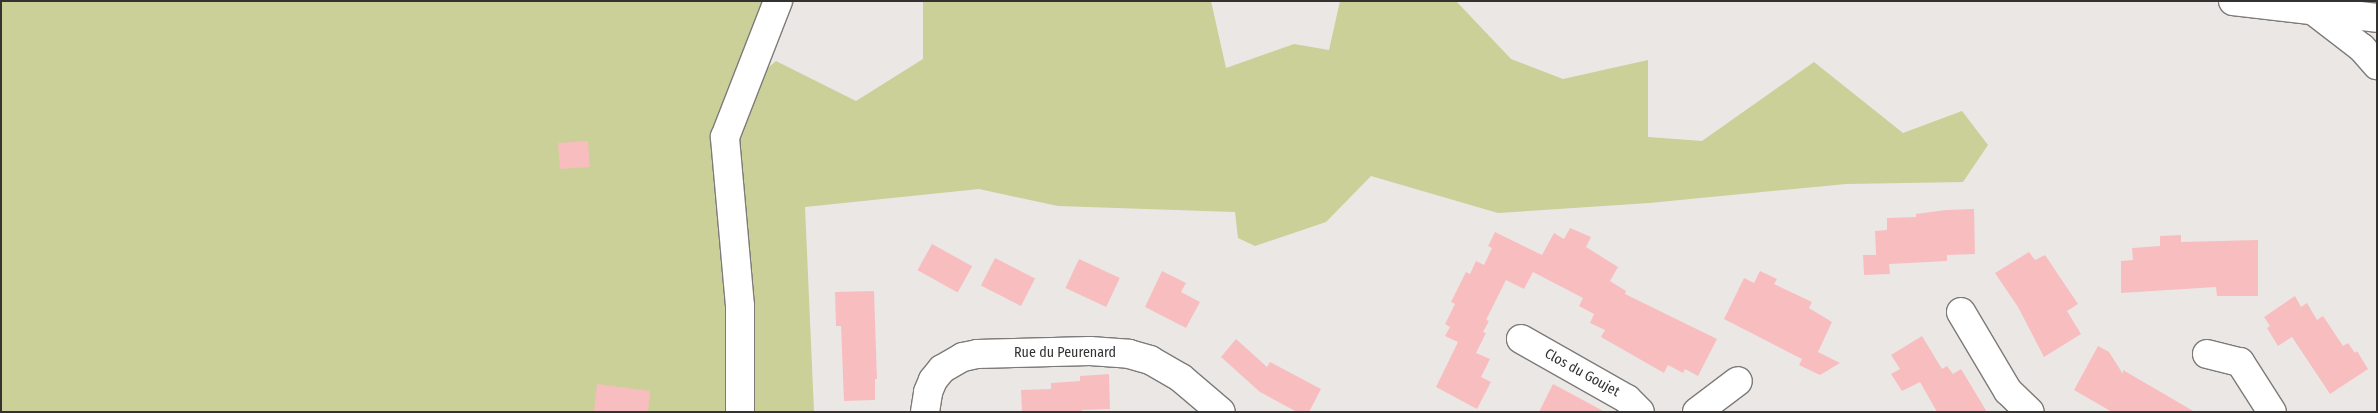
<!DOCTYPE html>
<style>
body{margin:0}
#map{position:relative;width:2378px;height:413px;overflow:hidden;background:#ebe7e5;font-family:"Fira Sans Condensed",sans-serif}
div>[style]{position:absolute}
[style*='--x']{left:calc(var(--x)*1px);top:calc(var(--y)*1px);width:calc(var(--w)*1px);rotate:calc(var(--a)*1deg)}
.green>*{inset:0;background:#cad098}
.building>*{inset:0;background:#f8bebf;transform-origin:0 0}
.roads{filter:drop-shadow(1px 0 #7d7a78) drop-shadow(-1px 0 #7d7a78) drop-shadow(0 1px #7d7a78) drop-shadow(0 -1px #7d7a78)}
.minor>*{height:28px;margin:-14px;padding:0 14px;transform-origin:14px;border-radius:14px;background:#fff}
span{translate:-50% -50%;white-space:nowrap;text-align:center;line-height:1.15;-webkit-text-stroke:5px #fff;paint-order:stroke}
.street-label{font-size:14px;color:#333231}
.frame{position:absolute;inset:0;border:2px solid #333231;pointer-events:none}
</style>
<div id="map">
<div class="green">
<div style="clip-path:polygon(1px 1px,765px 1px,763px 20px,721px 108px,776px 61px,856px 101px,923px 59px,923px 1px,1211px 1px,1226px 68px,1294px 44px,1329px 50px,1340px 1px,1456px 1px,1511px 59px,1563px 79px,1648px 60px,1648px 137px,1702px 141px,1814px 62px,1903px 133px,1962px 111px,1988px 145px,1963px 182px,1846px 184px,1649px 203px,1498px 213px,1371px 176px,1326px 222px,1255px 246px,1238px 238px,1235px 212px,1058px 206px,979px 189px,805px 207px,814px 412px,1px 412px)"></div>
</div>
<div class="building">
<div style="left:588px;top:141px;width:26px;height:30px;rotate:86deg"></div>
<div style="clip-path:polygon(1974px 209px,1975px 254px,1947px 255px,1947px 261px,1889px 264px,1890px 274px,1864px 275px,1863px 255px,1876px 255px,1875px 231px,1887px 230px,1887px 218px,1916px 217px,1916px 214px,1946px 210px)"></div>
<div style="clip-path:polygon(1570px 228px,1591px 237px,1586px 247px,1618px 267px,1610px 281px,1626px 291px,1625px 294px,1717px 339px,1698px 376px,1685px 369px,1683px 373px,1668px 365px,1664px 373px,1601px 337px,1605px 330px,1590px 323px,1594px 314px,1579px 306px,1583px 298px,1533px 272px,1524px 289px,1506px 280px,1486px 320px,1489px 321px,1483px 332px,1486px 333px,1476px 353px,1490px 359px,1481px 377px,1491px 382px,1477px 409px,1436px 387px,1458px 342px,1445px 336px,1450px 327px,1445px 324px,1455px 304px,1451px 302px,1466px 272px,1470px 274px,1476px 261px,1484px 265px,1492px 248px,1488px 246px,1495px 232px,1542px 255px,1554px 233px,1564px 239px)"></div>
<div style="clip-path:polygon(2181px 235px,2181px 242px,2258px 240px,2258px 296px,2217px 296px,2216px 287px,2121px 293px,2121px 261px,2133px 260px,2132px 248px,2160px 246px,2160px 236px)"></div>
<div style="left:932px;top:244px;width:46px;height:30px;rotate:29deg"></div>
<div style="clip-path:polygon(2029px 252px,2035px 260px,2045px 255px,2078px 304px,2067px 311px,2081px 334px,2044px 357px,2018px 307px,1995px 273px)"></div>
<div style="left:995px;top:258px;width:45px;height:31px;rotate:27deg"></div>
<div style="left:1079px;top:259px;width:45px;height:32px;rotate:25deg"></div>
<div style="clip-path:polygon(1162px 271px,1186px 283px,1181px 292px,1200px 302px,1186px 328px,1145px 307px)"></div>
<div style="clip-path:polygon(1760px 271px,1777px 279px,1774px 284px,1812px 302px,1809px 308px,1832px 322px,1818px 352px,1840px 363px,1820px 375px,1799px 365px,1802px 359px,1724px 319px,1744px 278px,1754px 283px)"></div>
<div style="clip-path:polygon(874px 291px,877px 379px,875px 379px,875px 400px,844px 401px,841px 326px,836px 326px,835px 292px)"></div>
<div style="clip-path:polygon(2295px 296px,2301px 307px,2307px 303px,2317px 320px,2323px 316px,2343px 346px,2348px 343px,2355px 353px,2357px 351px,2368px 369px,2330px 394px,2292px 337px,2278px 346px,2267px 328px,2270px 326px,2264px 317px)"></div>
<div style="clip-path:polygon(1922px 336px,1942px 369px,1947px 366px,1953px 374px,1961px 369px,1987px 412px,1937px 412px,1920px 382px,1902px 391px,1891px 374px,1900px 369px,1891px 355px)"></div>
<div style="clip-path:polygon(1236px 339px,1267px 367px,1270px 362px,1321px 389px,1309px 412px,1297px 412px,1260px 392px,1221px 357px)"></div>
<div style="clip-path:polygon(2098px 346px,2109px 352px,2123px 374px,2123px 370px,2195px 412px,2112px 412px,2074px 390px)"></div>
<div style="clip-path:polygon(1109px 374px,1110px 409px,1082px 410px,1082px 412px,1022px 412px,1021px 390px,1051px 389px,1051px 383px,1080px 381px,1080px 376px)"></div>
<div style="clip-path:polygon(597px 384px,650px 391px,648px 412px,594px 412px)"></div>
<div style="clip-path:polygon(1553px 384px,1570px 393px,1605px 412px,1539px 412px)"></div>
</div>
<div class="roads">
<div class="minor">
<div style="--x:2233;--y:1;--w:145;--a:6.7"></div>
<div style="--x:2315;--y:12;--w:59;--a:37.5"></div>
<div style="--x:2362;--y:48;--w:23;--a:49"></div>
<div style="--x:1961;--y:312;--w:92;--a:59.3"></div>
<div style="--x:2008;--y:391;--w:30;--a:44"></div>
<div style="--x:1521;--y:339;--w:122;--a:29.5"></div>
<div style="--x:1627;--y:399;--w:18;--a:45"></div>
<div style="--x:2207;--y:354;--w:34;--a:14"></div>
<div style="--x:2240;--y:362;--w:59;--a:57.4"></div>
<div style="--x:740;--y:412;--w:106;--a:-90"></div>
<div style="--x:740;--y:306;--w:170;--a:-95.1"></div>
<div style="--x:725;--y:137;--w:146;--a:-68.7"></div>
<div style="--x:925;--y:412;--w:20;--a:-81"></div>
<div style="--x:928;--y:392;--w:13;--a:-67"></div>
<div style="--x:933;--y:380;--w:14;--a:-51"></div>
<div style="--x:942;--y:369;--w:24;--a:-30"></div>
<div style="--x:963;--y:357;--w:14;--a:-12"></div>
<div style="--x:977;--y:354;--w:113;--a:-1.5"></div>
<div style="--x:1090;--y:351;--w:39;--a:4"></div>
<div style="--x:1129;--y:354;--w:22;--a:16"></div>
<div style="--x:1150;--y:360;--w:36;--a:30"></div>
<div style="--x:1181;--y:378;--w:52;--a:40.4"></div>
<div style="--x:1697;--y:412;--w:51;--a:-37.1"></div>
</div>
</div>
<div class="street-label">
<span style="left:1065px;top:353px">Rue du Peurenard</span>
<span style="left:1582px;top:373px;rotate:29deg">Clos du Goujet</span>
</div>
<div class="frame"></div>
</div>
